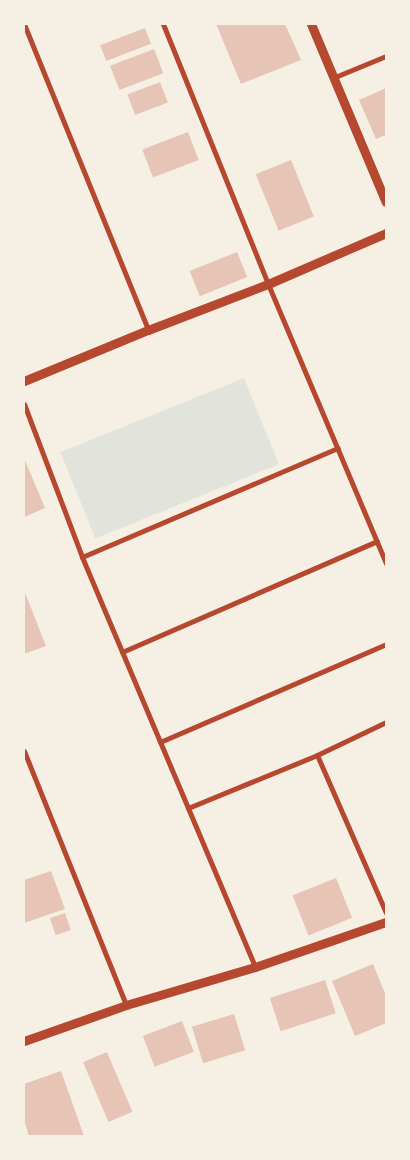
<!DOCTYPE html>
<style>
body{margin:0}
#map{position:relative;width:410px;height:1160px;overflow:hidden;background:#f6efe4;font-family:"DejaVu Sans",sans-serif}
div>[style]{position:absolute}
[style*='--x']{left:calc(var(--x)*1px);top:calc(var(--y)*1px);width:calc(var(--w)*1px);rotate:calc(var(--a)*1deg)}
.green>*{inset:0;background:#e2e4dc;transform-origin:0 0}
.building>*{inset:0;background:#e6c5b7;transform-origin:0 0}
.minor>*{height:5px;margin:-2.5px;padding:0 2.5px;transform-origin:2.5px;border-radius:2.5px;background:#b5482f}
.tertiary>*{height:9px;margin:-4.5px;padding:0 4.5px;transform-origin:4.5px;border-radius:4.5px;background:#b5482f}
span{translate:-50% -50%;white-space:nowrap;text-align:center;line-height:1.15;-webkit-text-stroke:4px #f6efe4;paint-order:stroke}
.frame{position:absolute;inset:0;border:25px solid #f6efe4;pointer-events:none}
</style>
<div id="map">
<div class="green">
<div style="left:244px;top:378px;width:93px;height:198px;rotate:68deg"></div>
</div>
<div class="building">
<div style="clip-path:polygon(216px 24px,285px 24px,301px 60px,241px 84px)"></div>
<div style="left:145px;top:28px;width:17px;height:48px;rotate:69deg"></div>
<div style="left:154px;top:49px;width:26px;height:47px;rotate:69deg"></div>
<div style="left:160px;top:82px;width:22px;height:35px;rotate:69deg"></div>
<div style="clip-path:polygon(386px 88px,386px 135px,376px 139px,359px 100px)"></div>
<div style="left:188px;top:132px;width:30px;height:49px;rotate:69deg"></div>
<div style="left:291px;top:160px;width:61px;height:38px;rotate:68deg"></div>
<div style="left:237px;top:252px;width:27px;height:51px;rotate:68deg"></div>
<div style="clip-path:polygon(24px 458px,45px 508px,24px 517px)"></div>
<div style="clip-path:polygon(24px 590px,46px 646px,24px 654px)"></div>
<div style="clip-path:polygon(51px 871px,65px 909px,24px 923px,24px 880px)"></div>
<div style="left:336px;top:878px;width:43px;height:47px;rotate:68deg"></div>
<div style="left:65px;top:913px;width:18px;height:16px;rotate:71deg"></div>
<div style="clip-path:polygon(373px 964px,386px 996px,386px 1023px,355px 1036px,332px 981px)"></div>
<div style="left:325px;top:980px;width:35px;height:58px;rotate:72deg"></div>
<div style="left:234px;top:1014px;width:38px;height:44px;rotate:73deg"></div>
<div style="left:182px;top:1021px;width:33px;height:42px;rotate:69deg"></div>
<div style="left:107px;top:1052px;width:65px;height:26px;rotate:67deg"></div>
<div style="clip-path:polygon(61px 1071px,84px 1136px,29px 1136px,24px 1120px,24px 1084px)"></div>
</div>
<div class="minor">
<div style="--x:24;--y:24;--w:330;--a:67.9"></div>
<div style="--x:163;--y:24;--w:280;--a:68"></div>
<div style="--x:268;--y:284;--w:304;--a:67.1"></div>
<div style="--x:335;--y:77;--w:55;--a:-22.4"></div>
<div style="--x:24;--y:404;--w:164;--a:69.2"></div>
<div style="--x:82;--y:557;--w:445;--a:67.1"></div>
<div style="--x:82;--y:557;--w:278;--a:-23.1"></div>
<div style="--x:122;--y:652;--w:278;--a:-23.5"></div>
<div style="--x:160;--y:742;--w:246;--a:-23.4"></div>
<div style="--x:24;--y:751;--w:274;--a:68.1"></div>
<div style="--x:317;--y:755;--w:172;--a:66.4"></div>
<div style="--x:188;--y:808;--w:139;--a:-22.3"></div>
<div style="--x:317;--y:755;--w:76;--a:-25.6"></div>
</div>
<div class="tertiary">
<div style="--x:311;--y:24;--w:193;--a:67.2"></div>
<div style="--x:24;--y:381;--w:134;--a:-22.4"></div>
<div style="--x:148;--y:330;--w:129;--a:-21"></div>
<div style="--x:268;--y:284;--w:129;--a:-23.4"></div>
<div style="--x:24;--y:1041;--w:108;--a:-19.4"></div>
<div style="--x:126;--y:1005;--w:134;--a:-16.4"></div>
<div style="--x:255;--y:967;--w:139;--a:-19"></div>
</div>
<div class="frame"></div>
</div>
